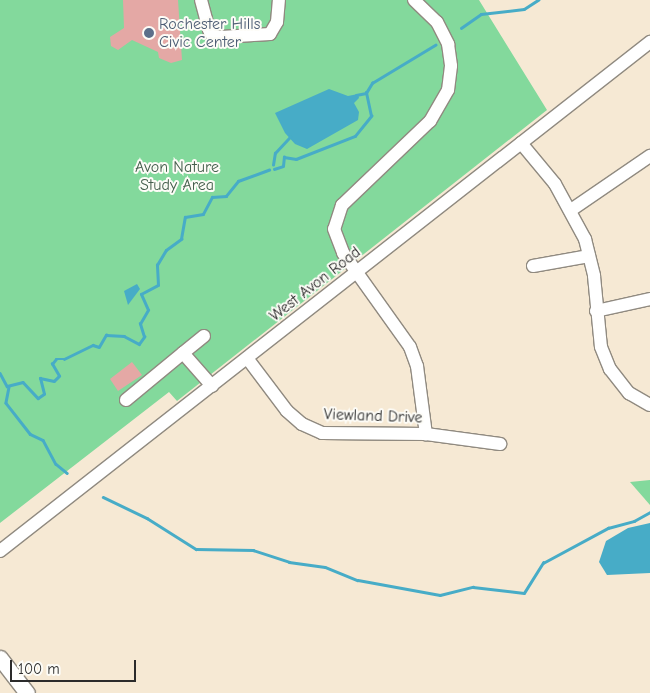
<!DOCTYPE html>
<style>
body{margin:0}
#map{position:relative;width:650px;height:693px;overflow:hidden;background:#f6e9d4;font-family:"Comic Neue",sans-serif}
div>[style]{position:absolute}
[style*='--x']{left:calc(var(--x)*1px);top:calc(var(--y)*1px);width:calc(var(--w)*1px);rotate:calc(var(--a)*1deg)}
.green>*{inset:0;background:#83d99c}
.water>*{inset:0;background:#47acc7}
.stream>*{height:2.5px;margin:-1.25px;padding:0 1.25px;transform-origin:1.25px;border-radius:1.25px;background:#47acc7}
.building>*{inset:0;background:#e4a8a5}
.roads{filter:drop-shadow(1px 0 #908a80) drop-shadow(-1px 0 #908a80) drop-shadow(0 1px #908a80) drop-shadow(0 -1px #908a80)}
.minor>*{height:12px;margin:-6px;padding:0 6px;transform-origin:6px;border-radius:6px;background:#fff}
.major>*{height:15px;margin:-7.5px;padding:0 7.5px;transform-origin:7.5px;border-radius:7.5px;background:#fff}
.dots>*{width:14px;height:14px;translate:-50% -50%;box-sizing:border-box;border:2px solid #fdfcf7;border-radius:50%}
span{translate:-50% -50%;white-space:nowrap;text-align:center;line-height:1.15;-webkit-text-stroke:4px #fdfcf7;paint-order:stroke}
.service-label{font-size:16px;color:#4e5e75}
.left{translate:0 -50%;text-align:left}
.park-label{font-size:16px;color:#455f4d}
.street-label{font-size:16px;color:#2b2b2b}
.scale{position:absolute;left:10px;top:660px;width:126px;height:22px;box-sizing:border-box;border:2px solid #2b2b2b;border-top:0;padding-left:6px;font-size:15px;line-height:18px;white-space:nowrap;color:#2b2b2b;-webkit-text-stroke:4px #fdfcf7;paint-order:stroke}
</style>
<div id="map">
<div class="green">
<div style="clip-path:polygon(0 0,479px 0,547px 110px,177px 401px,169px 392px,0 523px)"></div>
<div style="clip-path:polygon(650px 480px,650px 505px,630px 482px)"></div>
</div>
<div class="water">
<div style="clip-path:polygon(329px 89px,348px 96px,358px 94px,359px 98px,354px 103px,359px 112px,358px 120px,307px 149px,295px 144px,285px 133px,275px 113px)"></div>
<div style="clip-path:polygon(137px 284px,140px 289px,128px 305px,124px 291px)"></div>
<div style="clip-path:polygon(650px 523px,650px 573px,607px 575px,599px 562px,606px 541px,628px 528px)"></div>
</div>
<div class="stream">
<div style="--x:461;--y:28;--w:24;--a:-35"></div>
<div style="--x:481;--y:14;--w:43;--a:-6.6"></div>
<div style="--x:524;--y:9;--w:17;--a:-33"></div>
<div style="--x:356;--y:95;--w:10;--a:-11"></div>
<div style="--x:273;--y:165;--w:12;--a:-81"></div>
<div style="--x:275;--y:153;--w:22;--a:-47"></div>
<div style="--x:274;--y:169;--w:9;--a:-18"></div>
<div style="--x:283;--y:166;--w:9;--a:-84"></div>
<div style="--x:284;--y:157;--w:12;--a:9"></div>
<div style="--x:296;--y:159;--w:63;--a:-21.3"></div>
<div style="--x:355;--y:136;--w:26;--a:-51"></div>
<div style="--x:371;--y:116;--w:24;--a:-102"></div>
<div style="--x:366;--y:93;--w:12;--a:-59"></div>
<div style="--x:372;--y:83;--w:74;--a:-31.1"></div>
<div style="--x:0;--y:373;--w:15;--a:62"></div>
<div style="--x:7;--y:386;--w:16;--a:-14"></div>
<div style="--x:23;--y:382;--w:22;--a:47"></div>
<div style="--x:38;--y:398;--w:7;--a:-34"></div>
<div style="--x:44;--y:394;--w:16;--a:-104"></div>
<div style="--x:40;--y:378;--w:14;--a:12"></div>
<div style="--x:54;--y:381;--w:7;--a:-45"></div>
<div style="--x:59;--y:376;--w:14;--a:-120"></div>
<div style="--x:52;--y:364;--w:6;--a:-51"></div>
<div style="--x:56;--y:359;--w:8;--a:0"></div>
<div style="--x:64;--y:359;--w:32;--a:-26"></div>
<div style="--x:93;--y:345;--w:6;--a:18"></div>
<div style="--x:99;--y:347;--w:14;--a:-60"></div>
<div style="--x:106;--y:335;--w:18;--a:3"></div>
<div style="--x:124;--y:336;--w:17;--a:28"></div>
<div style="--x:139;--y:344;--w:9;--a:-54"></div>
<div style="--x:144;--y:337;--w:14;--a:-107"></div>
<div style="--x:140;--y:324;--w:16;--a:-60"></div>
<div style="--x:148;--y:310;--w:17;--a:-114"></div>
<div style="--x:141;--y:294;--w:19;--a:-28"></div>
<div style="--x:158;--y:285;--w:20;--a:-93"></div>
<div style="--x:157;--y:265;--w:17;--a:-59"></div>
<div style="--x:166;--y:250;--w:19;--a:-36"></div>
<div style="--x:181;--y:239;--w:22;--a:-80"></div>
<div style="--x:185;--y:217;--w:18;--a:-9"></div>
<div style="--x:203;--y:214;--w:19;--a:-62"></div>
<div style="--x:212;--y:197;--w:14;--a:-4"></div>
<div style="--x:226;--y:196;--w:19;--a:-51"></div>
<div style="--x:238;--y:181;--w:33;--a:-20"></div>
<div style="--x:9;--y:387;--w:16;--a:101"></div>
<div style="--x:6;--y:403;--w:39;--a:52"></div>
<div style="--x:30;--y:434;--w:14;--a:25"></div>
<div style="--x:43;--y:440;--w:27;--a:62"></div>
<div style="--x:56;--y:464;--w:14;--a:39"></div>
<div style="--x:103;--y:497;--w:49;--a:25.5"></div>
<div style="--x:147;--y:518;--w:58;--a:32.3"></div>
<div style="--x:196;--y:549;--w:57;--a:1"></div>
<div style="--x:253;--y:550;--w:38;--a:18"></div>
<div style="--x:289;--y:562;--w:36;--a:8"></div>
<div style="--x:325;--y:567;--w:35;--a:22"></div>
<div style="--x:358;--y:580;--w:83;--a:10.4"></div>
<div style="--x:440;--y:595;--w:34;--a:-14"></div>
<div style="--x:473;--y:587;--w:51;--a:6.7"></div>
<div style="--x:524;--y:593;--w:36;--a:-58"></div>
<div style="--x:543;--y:563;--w:74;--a:-28.3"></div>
<div style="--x:608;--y:528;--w:27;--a:-15"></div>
<div style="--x:634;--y:521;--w:18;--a:-29"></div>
</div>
<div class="building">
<div style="clip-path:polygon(123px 0,178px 0,182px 60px,171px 63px,159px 58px,158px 52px,132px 40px,118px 50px,111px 46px,110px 37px,124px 28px)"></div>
<div style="clip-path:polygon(132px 362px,142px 375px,118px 391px,110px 379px)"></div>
</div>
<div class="roads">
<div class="minor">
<div style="--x:201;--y:0;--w:31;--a:75"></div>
<div style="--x:209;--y:30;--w:6;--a:59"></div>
<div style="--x:212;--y:35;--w:9;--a:13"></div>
<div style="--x:221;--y:37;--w:49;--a:-3.5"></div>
<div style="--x:270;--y:34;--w:14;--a:-60"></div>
<div style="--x:277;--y:22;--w:22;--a:-85"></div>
<div style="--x:414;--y:0;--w:32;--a:44"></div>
<div style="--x:437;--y:22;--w:25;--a:63"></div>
<div style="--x:448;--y:44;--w:22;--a:82"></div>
<div style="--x:451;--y:66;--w:24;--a:97"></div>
<div style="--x:448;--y:90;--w:36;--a:120"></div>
<div style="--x:430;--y:121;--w:122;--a:136.3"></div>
<div style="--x:342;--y:205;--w:25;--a:108"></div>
<div style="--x:334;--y:229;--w:26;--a:69"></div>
<div style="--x:343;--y:253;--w:115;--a:54.5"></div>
<div style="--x:410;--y:347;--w:20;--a:70"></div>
<div style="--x:417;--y:366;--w:69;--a:82.5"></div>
<div style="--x:521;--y:143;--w:53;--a:50.3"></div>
<div style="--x:555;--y:184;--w:63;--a:61.4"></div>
<div style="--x:585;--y:239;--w:38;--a:76"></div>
<div style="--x:594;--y:276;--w:71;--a:84.4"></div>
<div style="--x:601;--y:347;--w:24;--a:68"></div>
<div style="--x:610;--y:369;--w:31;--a:52"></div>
<div style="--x:629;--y:393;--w:24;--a:30"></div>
<div style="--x:571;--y:210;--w:96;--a:-34.4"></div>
<div style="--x:533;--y:266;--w:57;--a:-10.1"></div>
<div style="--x:596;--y:311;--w:55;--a:-12.5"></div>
<div style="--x:183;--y:353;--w:27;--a:-39"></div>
<div style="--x:247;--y:358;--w:66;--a:53"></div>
<div style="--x:287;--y:411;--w:20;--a:41"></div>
<div style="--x:302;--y:424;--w:22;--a:24"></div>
<div style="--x:322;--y:433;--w:104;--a:0.6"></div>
<div style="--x:426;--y:434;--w:75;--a:7.7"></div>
<div style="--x:126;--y:400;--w:74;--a:-39.5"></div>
<div style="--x:183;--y:353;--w:44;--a:48.7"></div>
<div style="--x:0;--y:551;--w:826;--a:-38.06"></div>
</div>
<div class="major">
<div style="--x:0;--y:658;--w:44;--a:52.4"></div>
</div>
</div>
<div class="dots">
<div style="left:149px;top:33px;background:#5c6f8a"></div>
</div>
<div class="service-label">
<span class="left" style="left:159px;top:33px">Rochester Hills<br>Civic Center</span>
</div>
<div class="park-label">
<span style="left:177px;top:176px">Avon Nature<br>Study Area</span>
</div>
<div class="street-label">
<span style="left:315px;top:284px;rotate:-38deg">West Avon Road</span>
<span style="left:373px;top:416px;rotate:2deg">Viewland Drive</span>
</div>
<div class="scale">100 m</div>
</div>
